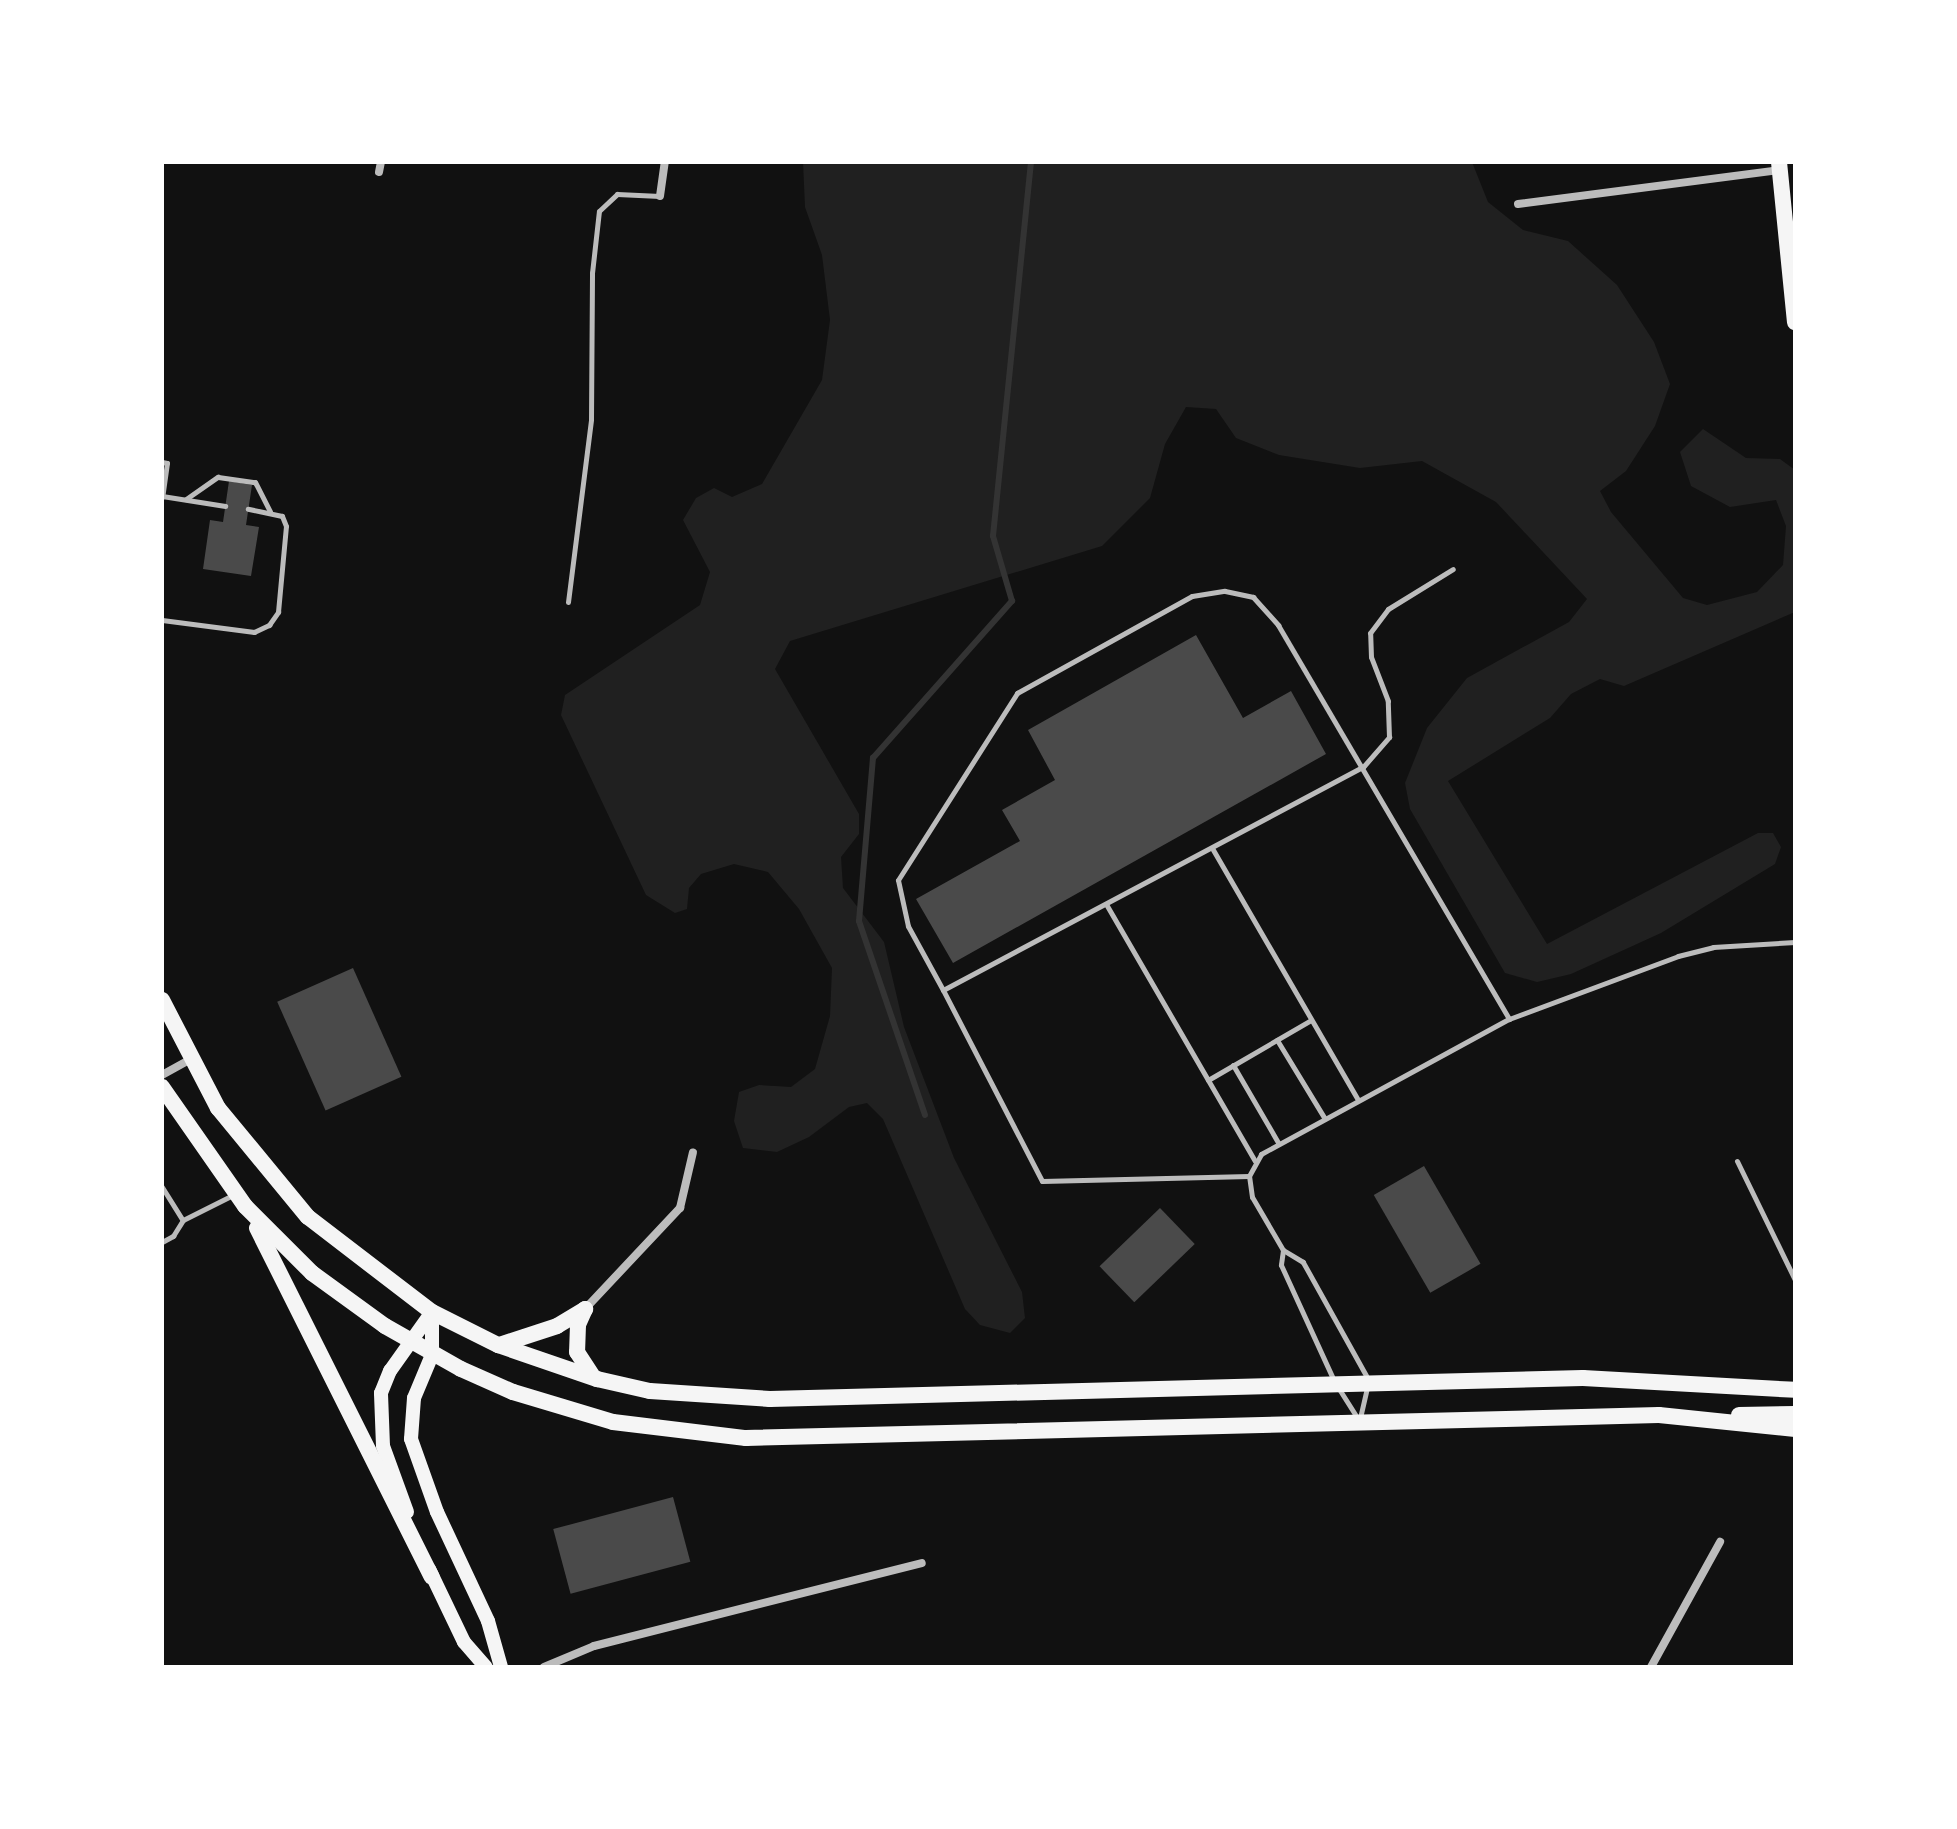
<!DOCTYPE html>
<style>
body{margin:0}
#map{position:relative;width:1957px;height:1829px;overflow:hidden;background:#111;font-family:Ubuntu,sans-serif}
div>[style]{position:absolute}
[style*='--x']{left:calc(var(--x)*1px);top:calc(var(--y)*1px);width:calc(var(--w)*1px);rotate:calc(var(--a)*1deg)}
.green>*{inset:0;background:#202020}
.stream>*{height:6px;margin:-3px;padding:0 3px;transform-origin:3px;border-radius:3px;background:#333}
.building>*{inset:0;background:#4a4a4a;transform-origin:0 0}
.service>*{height:5px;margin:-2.5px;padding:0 2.5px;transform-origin:2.5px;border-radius:2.5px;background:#bcbcbc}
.minor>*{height:8px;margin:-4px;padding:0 4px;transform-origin:4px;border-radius:4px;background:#bcbcbc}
.secondary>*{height:14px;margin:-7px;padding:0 7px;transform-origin:7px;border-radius:7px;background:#f5f5f5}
.primary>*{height:16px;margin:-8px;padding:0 8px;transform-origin:8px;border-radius:8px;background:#f5f5f5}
span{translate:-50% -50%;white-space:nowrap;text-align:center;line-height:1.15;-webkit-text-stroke:8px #fff;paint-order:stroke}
.frame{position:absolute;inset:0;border:164px solid #fff;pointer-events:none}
</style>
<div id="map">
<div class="green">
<div style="clip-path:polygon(803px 162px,1472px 162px,1488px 202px,1523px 230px,1568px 241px,1617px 285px,1654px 342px,1670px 384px,1655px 426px,1626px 471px,1600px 491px,1611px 512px,1683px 598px,1707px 605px,1757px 592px,1783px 565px,1786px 526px,1776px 500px,1730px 507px,1691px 486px,1680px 452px,1703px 429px,1746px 458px,1780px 459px,1795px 470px,1795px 612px,1624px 686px,1600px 679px,1571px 694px,1550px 718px,1448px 781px,1547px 944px,1758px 833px,1773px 833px,1781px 847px,1775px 864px,1661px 933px,1571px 974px,1537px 982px,1505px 973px,1410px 809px,1405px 783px,1427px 728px,1467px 678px,1569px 622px,1587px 599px,1496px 502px,1422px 461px,1360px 468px,1279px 455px,1236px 438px,1216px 409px,1186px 407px,1165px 444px,1150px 498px,1102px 546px,790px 641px,775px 669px,859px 814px,859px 834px,841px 857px,843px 888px,884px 942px,904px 1027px,954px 1158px,1022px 1292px,1025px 1318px,1010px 1333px,980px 1325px,965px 1309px,883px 1119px,867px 1103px,849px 1107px,809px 1137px,777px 1152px,743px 1148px,734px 1121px,739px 1092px,759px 1085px,791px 1087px,815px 1069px,830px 1016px,832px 968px,799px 909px,768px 872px,734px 864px,701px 874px,689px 888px,687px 909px,675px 913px,646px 895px,561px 715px,565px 695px,700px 605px,710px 572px,683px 520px,696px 498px,714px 488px,732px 497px,762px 484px,822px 380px,830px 320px,822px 255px,805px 207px)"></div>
</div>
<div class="stream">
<div style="--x:925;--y:1115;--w:205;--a:-108.8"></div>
<div style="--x:859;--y:921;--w:164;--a:-85.1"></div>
<div style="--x:873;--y:758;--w:210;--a:-48.5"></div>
<div style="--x:1012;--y:601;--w:68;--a:-106.3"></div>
<div style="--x:993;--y:536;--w:376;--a:-84.2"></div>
</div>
<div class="building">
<div style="clip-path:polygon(229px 481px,252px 485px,246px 525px,259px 527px,251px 576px,203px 569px,210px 520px,223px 522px)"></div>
<div style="clip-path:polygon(1196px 635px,1243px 718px,1291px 691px,1326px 754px,953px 963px,916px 899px,1020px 841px,1002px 810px,1055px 780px,1028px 730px)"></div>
<div style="left:353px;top:968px;width:119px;height:83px;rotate:66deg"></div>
<div style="left:1424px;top:1166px;width:113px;height:58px;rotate:60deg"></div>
<div style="left:1160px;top:1208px;width:50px;height:84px;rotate:46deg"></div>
<div style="left:673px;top:1497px;width:67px;height:124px;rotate:75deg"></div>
</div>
<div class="service">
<div style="--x:162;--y:462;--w:5;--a:11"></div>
<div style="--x:167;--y:463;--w:34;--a:98"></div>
<div style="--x:162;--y:496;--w:64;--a:9"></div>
<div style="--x:186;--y:499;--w:39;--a:-35"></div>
<div style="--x:218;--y:477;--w:37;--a:8"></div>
<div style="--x:255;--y:482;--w:33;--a:63"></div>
<div style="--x:568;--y:602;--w:184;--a:-82.8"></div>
<div style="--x:591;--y:419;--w:146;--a:-89.6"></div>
<div style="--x:592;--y:273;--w:62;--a:-83.6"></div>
<div style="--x:599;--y:211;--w:25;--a:-43"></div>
<div style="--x:617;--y:194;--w:43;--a:2.7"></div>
<div style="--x:162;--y:620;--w:93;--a:7.4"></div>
<div style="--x:254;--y:632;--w:17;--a:-25"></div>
<div style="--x:269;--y:625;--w:16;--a:-55"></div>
<div style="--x:278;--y:612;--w:86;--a:-84.7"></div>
<div style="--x:286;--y:526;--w:11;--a:-112"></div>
<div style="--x:282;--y:516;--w:35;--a:-168"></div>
<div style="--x:1212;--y:848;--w:291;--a:59.9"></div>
<div style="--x:1106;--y:904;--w:297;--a:59.9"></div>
<div style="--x:943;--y:990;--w:73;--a:-118.7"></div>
<div style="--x:908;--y:926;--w:47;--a:-102.3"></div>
<div style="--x:898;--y:880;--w:222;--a:-57.5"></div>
<div style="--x:1017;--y:693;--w:200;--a:-29"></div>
<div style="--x:1192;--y:596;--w:33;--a:-9"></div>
<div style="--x:1225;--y:591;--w:29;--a:12"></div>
<div style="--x:1253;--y:597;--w:38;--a:48"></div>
<div style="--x:1278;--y:625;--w:457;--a:59.6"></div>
<div style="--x:1277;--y:1040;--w:92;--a:58.7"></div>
<div style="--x:1233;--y:1065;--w:91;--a:59.8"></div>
<div style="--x:1208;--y:1080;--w:119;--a:-30.2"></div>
<div style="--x:1737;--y:1161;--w:132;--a:64"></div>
<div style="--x:1249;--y:1176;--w:207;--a:178.6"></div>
<div style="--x:1042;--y:1181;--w:215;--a:-117.4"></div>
<div style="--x:943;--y:990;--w:476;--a:-28"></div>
<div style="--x:1363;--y:767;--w:40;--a:-49"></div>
<div style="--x:1389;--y:737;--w:36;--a:-92"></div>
<div style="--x:1388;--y:701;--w:47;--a:-111.1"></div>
<div style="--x:1371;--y:657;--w:24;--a:-92"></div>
<div style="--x:1370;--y:633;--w:30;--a:-53"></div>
<div style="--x:1388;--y:609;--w:76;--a:-31.6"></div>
<div style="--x:162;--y:1187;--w:39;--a:58"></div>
<div style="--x:183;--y:1220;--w:58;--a:-26.6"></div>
<div style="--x:162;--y:1242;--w:13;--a:-29"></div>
<div style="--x:173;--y:1236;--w:19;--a:-58"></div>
<div style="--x:1283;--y:1250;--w:15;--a:98"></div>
<div style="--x:1281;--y:1265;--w:128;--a:65.4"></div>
<div style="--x:1334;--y:1381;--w:45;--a:57.7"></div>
<div style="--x:1368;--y:1379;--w:134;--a:-119.1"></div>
<div style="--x:1303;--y:1262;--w:23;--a:-149"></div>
<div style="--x:1283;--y:1250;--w:61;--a:-120.3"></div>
<div style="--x:1252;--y:1197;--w:21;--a:-98"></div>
<div style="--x:1249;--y:1176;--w:25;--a:-61"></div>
<div style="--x:1261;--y:1154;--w:282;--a:-28.6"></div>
<div style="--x:1509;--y:1019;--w:180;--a:-20.4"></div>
<div style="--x:1678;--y:956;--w:36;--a:-14"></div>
<div style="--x:1713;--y:947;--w:82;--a:-3.5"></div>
<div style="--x:1360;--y:1418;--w:31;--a:-77"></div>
<div style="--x:1795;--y:1530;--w:68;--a:90"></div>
</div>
<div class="minor">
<div style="--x:379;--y:172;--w:10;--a:-79"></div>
<div style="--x:660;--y:196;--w:34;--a:-82"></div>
<div style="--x:1518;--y:204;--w:263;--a:-7.4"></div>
<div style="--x:162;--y:1075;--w:31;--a:-29"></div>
<div style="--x:585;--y:1309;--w:139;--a:-46.8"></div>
<div style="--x:680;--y:1208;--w:57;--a:-76.9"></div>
<div style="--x:544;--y:1667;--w:54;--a:-22.8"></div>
<div style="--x:594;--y:1646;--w:338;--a:-14.2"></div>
<div style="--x:1651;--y:1667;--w:143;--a:-61.1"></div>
</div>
<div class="secondary">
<div style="--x:432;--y:1312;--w:43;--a:90"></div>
<div style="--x:432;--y:1355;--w:47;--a:112.7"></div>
<div style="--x:414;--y:1398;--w:41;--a:94.2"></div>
<div style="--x:411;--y:1439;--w:77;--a:70.4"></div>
<div style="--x:437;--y:1512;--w:120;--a:64.9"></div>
<div style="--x:488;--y:1621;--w:48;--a:74.2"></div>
<div style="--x:407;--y:1512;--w:70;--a:-110"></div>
<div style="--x:383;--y:1446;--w:53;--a:-92.2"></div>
<div style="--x:381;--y:1393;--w:24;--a:-68"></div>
<div style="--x:390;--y:1371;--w:72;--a:-54.6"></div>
<div style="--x:429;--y:1569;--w:81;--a:64.4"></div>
<div style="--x:464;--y:1642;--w:33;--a:49"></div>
</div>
<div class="primary">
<div style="--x:1779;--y:162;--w:161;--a:84.3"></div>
<div style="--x:162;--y:1000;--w:122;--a:62.6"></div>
<div style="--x:218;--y:1108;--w:141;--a:50.5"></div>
<div style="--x:308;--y:1217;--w:156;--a:37.5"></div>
<div style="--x:432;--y:1312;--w:74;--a:26.6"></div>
<div style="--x:498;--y:1345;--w:105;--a:19"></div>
<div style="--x:597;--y:1379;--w:54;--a:12.8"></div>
<div style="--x:650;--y:1391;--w:120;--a:3.8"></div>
<div style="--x:770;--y:1399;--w:813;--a:-1.48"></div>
<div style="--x:1583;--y:1378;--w:212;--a:3.2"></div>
<div style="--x:162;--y:1087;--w:145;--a:55.1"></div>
<div style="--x:245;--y:1206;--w:95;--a:45"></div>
<div style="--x:312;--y:1273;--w:90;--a:36"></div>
<div style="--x:385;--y:1326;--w:87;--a:29.5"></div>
<div style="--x:461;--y:1369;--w:57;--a:23.9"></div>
<div style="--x:513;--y:1392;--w:104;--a:16.7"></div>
<div style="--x:613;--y:1422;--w:134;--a:6.9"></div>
<div style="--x:746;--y:1438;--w:913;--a:-1.44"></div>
<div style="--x:1659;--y:1415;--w:137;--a:5.9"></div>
<div style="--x:257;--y:1228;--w:390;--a:63.4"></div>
<div style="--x:585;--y:1309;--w:17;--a:114"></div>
<div style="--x:578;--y:1325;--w:27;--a:92"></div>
<div style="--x:577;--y:1352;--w:30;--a:57"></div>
<div style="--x:499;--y:1345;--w:61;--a:-18.1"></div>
<div style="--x:557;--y:1326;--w:33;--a:-31"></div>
<div style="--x:1739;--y:1415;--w:56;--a:-1"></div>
</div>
<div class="frame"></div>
</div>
